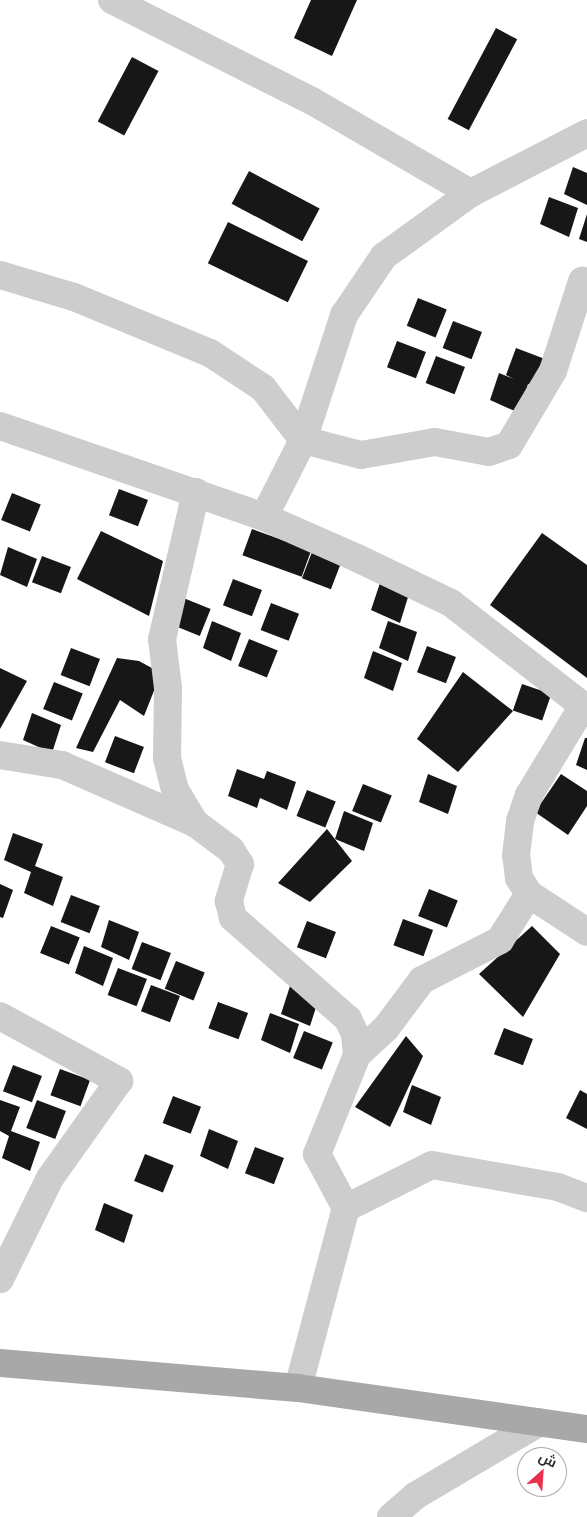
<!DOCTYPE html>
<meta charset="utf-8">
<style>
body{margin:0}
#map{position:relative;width:587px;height:1517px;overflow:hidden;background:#fff;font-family:Barlow,Cairo,sans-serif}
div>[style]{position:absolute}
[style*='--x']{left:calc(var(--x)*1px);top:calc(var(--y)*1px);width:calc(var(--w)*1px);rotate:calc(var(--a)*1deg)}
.building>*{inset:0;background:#171717;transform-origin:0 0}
.minor>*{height:28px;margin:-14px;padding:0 14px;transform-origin:14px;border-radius:14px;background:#cdcdcd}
.major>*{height:28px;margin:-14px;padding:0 14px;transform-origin:14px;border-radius:14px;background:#a8a8a8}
span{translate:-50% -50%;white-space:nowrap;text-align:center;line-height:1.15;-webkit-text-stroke:5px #fff;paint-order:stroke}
.north{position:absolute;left:517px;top:1447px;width:50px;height:50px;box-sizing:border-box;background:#fff;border:1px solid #acacac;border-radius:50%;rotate:26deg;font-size:14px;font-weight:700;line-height:20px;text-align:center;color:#303030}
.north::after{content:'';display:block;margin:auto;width:18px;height:22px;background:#e92f4c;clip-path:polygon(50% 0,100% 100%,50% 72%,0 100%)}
</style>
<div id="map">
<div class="building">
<div style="clip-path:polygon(311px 0,357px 0,332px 56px,294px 38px)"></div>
<div style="left:496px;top:28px;width:24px;height:103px;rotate:28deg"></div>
<div style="left:132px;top:57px;width:30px;height:73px;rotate:28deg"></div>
<div style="clip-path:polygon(573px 167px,587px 173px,587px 205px,564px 194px)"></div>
<div style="left:249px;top:171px;width:80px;height:37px;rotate:28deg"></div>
<div style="clip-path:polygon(549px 197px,578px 208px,569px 237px,540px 224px)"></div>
<div style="clip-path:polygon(587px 214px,587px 242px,579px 239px)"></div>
<div style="left:228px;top:222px;width:89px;height:46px;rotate:26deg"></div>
<div style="left:418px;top:298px;width:31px;height:30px;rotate:22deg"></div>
<div style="left:453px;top:321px;width:31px;height:29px;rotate:21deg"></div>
<div style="left:397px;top:341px;width:31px;height:28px;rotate:21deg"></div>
<div style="clip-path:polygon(516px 348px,545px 359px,535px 388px,528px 384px,519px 413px,490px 400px,499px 373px,514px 379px,506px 375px)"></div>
<div style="left:436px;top:356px;width:31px;height:29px;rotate:21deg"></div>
<div style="left:119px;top:489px;width:31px;height:28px;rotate:21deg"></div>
<div style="left:12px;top:493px;width:31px;height:29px;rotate:22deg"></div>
<div style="left:252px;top:529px;width:63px;height:28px;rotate:20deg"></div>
<div style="clip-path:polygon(101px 531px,163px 561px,149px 616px,77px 579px)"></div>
<div style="clip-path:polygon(542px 533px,587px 565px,587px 678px,490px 605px)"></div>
<div style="clip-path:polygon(8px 547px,37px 559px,27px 587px,0 575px)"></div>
<div style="left:312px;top:552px;width:31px;height:28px;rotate:21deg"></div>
<div style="left:42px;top:556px;width:31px;height:28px;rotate:21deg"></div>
<div style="left:233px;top:579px;width:31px;height:28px;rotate:21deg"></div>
<div style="clip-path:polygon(380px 583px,409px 594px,400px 623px,371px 610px)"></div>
<div style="left:181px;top:597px;width:32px;height:29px;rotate:22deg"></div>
<div style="left:271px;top:603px;width:30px;height:29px;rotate:21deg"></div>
<div style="clip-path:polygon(212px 621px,241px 633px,231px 661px,203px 648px)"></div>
<div style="clip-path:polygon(388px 621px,417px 632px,408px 661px,379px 648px)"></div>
<div style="left:249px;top:639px;width:31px;height:29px;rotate:22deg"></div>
<div style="left:427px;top:646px;width:31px;height:28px;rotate:21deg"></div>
<div style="left:71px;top:648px;width:31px;height:29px;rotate:21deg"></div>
<div style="clip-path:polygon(373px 651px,402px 663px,393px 691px,364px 678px)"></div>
<div style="clip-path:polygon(117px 658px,139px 661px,161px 673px,144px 716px,120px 700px,93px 752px,76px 748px)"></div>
<div style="clip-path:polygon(0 668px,27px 681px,0 729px)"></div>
<div style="clip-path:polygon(463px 672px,513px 711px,458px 772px,417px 739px)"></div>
<div style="left:54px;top:682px;width:31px;height:29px;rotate:22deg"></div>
<div style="left:522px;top:684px;width:31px;height:28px;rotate:19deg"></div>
<div style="clip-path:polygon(32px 713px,61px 725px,52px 753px,23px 740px)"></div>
<div style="left:115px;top:736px;width:31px;height:28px;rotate:21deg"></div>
<div style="clip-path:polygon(585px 738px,587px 738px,587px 770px,576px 765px)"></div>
<div style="clip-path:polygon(237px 769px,264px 779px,267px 771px,296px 782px,287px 810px,260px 798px,257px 808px,228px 796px)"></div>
<div style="clip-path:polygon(428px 774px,457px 786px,448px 814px,419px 802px)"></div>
<div style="clip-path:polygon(561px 774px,587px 791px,587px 806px,568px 835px,535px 812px)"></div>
<div style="left:363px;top:784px;width:31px;height:29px;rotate:22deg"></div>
<div style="left:307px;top:790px;width:31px;height:28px;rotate:22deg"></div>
<div style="clip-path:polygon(344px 811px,373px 823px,364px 851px,335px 839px)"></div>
<div style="clip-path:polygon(327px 829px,352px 861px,310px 902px,278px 883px)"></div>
<div style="clip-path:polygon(13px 833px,43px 844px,35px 866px,63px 877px,53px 906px,24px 893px,31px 872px,4px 860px)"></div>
<div style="clip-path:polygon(0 884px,13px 890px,3px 918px,0 917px)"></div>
<div style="left:429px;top:889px;width:31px;height:29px;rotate:22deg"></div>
<div style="left:71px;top:895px;width:31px;height:29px;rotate:21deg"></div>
<div style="left:403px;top:919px;width:32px;height:28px;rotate:20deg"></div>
<div style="clip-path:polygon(109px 920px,139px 932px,129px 960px,101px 947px)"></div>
<div style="left:307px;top:921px;width:31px;height:28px;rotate:21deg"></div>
<div style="left:51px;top:926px;width:31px;height:29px;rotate:22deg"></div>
<div style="clip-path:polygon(532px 926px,560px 954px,523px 1017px,479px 974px)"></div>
<div style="left:142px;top:942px;width:31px;height:29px;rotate:21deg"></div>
<div style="clip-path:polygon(84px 946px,113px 958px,103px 986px,75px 973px)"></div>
<div style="left:176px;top:961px;width:31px;height:30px;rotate:22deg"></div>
<div style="left:118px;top:968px;width:31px;height:29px;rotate:21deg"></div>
<div style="left:151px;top:985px;width:31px;height:28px;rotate:21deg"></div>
<div style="clip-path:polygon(290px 986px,319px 998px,310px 1026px,281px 1014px)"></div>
<div style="left:218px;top:1002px;width:32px;height:28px;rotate:20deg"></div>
<div style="clip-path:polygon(270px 1013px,299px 1024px,290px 1053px,261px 1040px)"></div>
<div style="left:504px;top:1028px;width:31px;height:28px;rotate:21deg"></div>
<div style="left:304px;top:1031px;width:31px;height:29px;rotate:22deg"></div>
<div style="clip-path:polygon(406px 1036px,423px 1056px,390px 1127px,355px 1107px)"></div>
<div style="left:13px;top:1065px;width:31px;height:28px;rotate:21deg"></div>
<div style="left:60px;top:1069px;width:32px;height:28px;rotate:20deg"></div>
<div style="clip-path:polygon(412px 1085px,441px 1097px,431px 1125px,403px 1112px)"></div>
<div style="clip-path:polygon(580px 1090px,587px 1094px,587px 1129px,566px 1118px)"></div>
<div style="left:173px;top:1096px;width:30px;height:29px;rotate:21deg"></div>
<div style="clip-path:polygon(0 1100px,20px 1107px,11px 1131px,40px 1142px,30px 1171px,2px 1158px,9px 1136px,0 1131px)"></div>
<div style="left:37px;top:1100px;width:31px;height:30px;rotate:21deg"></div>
<div style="clip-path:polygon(209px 1129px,238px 1141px,228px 1169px,200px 1156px)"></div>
<div style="left:255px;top:1147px;width:31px;height:28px;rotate:21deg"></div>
<div style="left:145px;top:1154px;width:31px;height:29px;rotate:22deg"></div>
<div style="clip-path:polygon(104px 1203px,133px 1215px,124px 1243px,95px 1230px)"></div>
</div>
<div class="minor">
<div style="--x:112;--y:0;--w:224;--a:26.8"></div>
<div style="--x:312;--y:101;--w:184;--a:30.1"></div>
<div style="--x:0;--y:275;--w:77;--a:16.6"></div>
<div style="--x:74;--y:297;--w:147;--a:22.4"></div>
<div style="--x:210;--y:353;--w:64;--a:33.4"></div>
<div style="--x:263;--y:388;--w:66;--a:52.4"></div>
<div style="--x:303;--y:440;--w:60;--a:14.5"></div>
<div style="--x:361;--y:455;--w:75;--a:-10"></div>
<div style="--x:435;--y:442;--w:55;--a:10.5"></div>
<div style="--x:489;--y:452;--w:21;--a:-19"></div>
<div style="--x:509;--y:445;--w:86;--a:-59.3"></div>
<div style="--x:553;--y:371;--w:95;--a:-72.1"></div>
<div style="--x:0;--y:426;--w:279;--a:19"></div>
<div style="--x:264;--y:517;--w:102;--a:23.8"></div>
<div style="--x:357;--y:558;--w:104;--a:25.6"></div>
<div style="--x:451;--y:603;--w:172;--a:37.9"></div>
<div style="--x:196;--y:492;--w:151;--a:103"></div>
<div style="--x:162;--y:639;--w:49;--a:83"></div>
<div style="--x:168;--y:688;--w:70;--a:90.8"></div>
<div style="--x:167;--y:758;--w:33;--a:76"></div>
<div style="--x:175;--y:790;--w:39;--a:59"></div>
<div style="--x:195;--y:823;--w:45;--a:36.9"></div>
<div style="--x:231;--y:850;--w:17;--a:57"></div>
<div style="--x:240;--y:864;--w:39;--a:107"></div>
<div style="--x:229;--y:901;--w:17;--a:77"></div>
<div style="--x:233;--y:918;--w:153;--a:41.3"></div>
<div style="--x:348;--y:1019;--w:17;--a:65"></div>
<div style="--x:355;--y:1034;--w:21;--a:85"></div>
<div style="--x:357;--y:1055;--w:107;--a:112"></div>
<div style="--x:317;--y:1154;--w:61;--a:61.8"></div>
<div style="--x:264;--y:517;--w:86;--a:-63.1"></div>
<div style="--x:303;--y:440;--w:132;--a:-71.8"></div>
<div style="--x:344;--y:315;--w:71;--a:-55.9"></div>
<div style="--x:384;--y:256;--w:107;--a:-35.9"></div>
<div style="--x:471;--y:193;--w:131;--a:-27.3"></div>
<div style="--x:0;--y:755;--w:63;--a:9.2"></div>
<div style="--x:62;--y:765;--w:145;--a:23.6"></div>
<div style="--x:529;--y:894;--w:69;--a:33.2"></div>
<div style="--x:0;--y:1016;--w:136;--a:28.6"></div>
<div style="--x:119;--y:1081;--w:119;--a:125.4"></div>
<div style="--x:50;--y:1178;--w:113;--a:116.3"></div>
<div style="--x:357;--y:1055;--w:40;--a:-43"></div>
<div style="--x:386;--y:1028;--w:60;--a:-53.1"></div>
<div style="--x:422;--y:980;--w:88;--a:-27.1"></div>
<div style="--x:500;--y:940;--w:54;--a:-57.8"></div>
<div style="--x:529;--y:894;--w:19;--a:-122"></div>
<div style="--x:519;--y:878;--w:23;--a:-97"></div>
<div style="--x:516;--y:855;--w:34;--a:-83"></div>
<div style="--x:520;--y:821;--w:28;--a:-71"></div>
<div style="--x:529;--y:795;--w:104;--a:-58.8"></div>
<div style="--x:298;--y:1388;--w:186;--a:-75.1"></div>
<div style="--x:346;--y:1208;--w:96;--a:-26.6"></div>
<div style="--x:432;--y:1165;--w:128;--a:9.9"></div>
<div style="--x:558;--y:1187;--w:31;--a:21"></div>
<div style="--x:391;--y:1517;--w:32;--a:-41"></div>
<div style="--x:415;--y:1496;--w:145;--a:-30.6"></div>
</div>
<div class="major">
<div style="--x:0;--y:1363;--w:299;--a:4.8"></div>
<div style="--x:298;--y:1388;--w:292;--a:8.1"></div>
</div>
<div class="north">ش</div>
</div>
